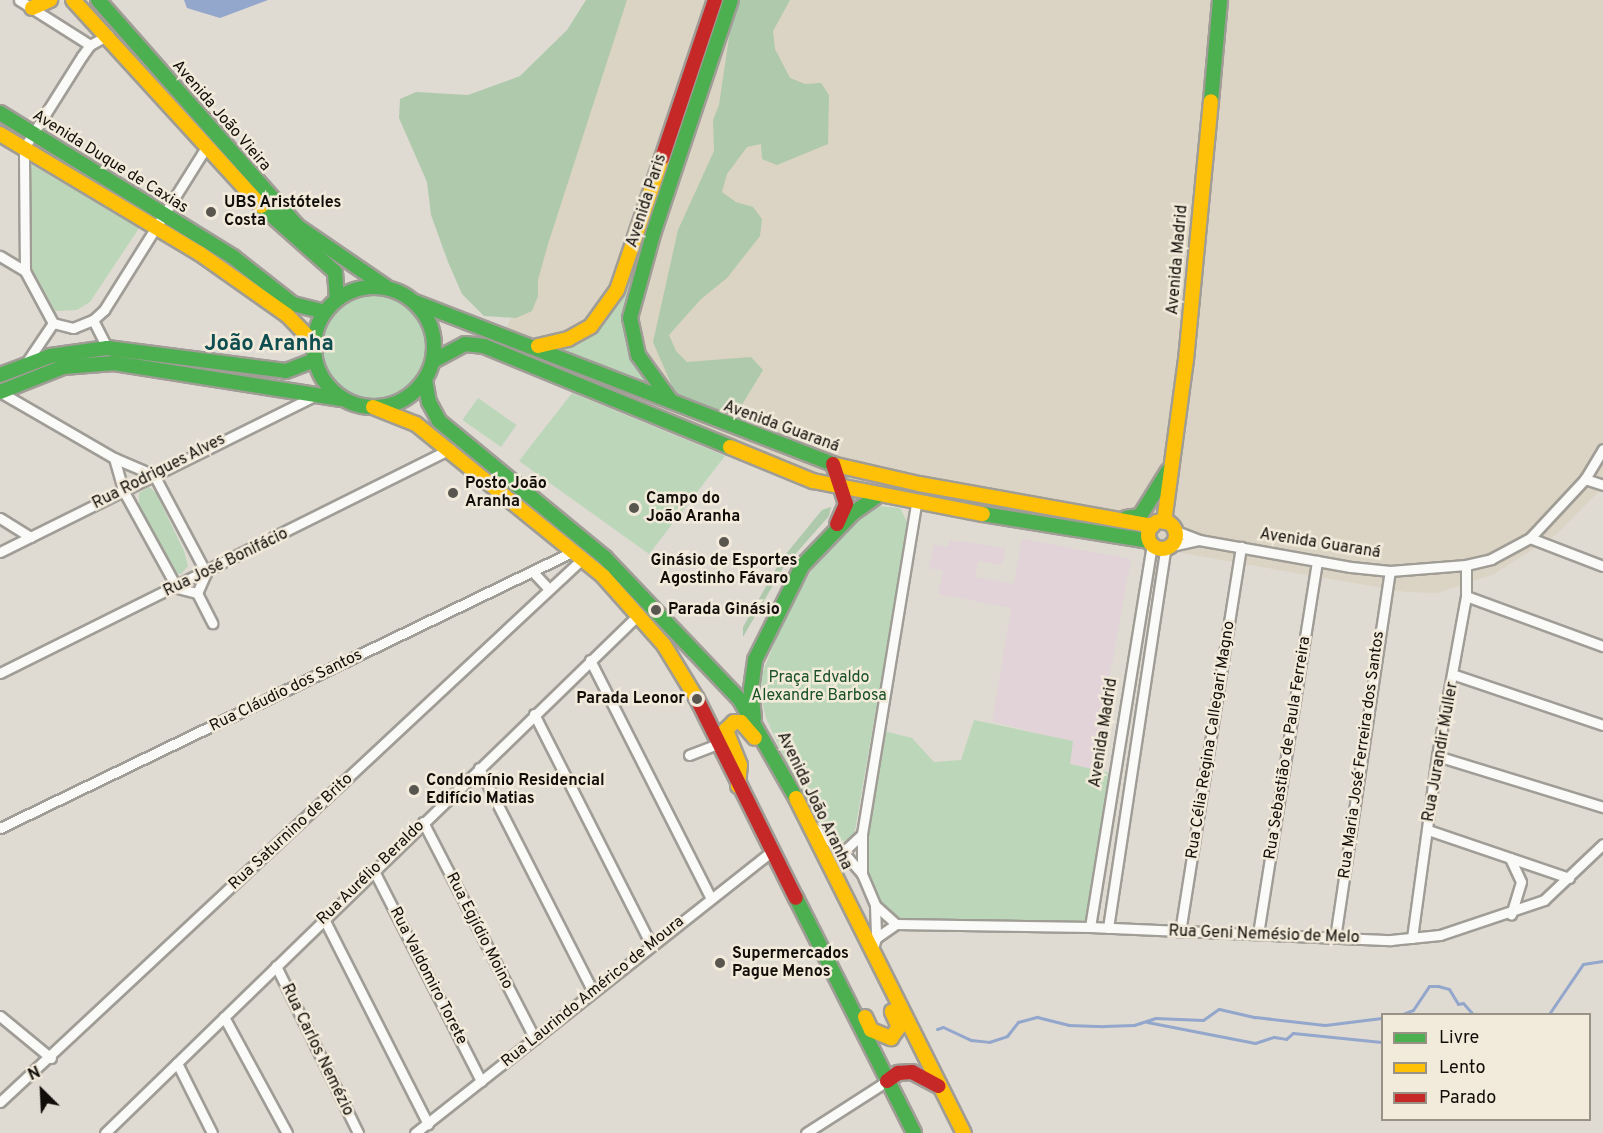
<!DOCTYPE html>
<meta charset="utf-8">
<style>
body{margin:0}
#map{position:relative;width:1603px;height:1133px;overflow:hidden;background:#dfdbd3;font-family:Overpass,sans-serif}
div>[style]{position:absolute}
[style*='--x']{left:calc(var(--x)*1px);top:calc(var(--y)*1px);width:calc(var(--w)*1px);rotate:calc(var(--a)*1deg)}
.built>*{inset:0;background:#dbd3c3}
.education>*{inset:0;background:#e1d3d7}
.green>*{inset:0;background:#bcd6b9;transform-origin:0 0}
.round{border-radius:50%}
.forest>*{inset:0;background:#aec9ab}
.water>*{inset:0;background:#93a6cb}
.stream>*{height:3px;margin:-1.5px;padding:0 1.5px;transform-origin:1.5px;border-radius:1.5px;background:#93a6cb}
.roads{filter:drop-shadow(2px 0 #a09d96) drop-shadow(-2px 0 #a09d96) drop-shadow(0 2px #a09d96) drop-shadow(0 -2px #a09d96)}
.street>*{height:9px;margin:-4.5px;padding:0 4.5px;transform-origin:4.5px;border-radius:4.5px;background:#fafaf8}
.fast>*{height:14px;margin:-7px;padding:0 7px;transform-origin:7px;border-radius:7px;background:#4caf50}
.fast>.ring{margin:-7px;padding:0;box-sizing:content-box;background:none;border:14px solid #4caf50;border-radius:50%}
.slow>*{height:14px;margin:-7px;padding:0 7px;transform-origin:7px;border-radius:7px;background:#ffc107}
.slow>.ring{margin:-7px;padding:0;box-sizing:content-box;background:none;border:14px solid #ffc107;border-radius:50%}
.jam>*{height:14px;margin:-7px;padding:0 7px;transform-origin:7px;border-radius:7px;background:#c62828}
.dots>*{width:16px;height:16px;translate:-50% -50%;box-sizing:border-box;border:3px solid #f2eada;border-radius:50%}
span{translate:-50% -50%;white-space:nowrap;text-align:center;line-height:1.15;-webkit-text-stroke:5px #f2eada;paint-order:stroke}
.street-label{font-size:16px;color:#110e09}
.poi-label{font-size:16px;color:#110e09;font-weight:700}
.left{translate:0 -50%;text-align:left}
.right{translate:-100% -50%;text-align:right}
.park-label{font-size:16px;color:#185124}
.district-label{font-size:22px;color:#0e4d50;font-weight:700}
.legend{position:absolute;left:1381px;top:1013px;width:210px;height:108px;box-sizing:border-box;background:#f2eada;border:2px solid #989286;margin:0;padding:8px 10px;list-style:none;font-size:18px;color:#110e09}
.legend li{display:flex;align-items:center;gap:12px;height:30px}
.legend b{width:30px;border:2px solid #989286}
.north{position:absolute;left:12px;top:1061px;width:60px;height:60px;-webkit-text-stroke:4px #f2eada;paint-order:stroke;rotate:336deg;font-size:16px;font-weight:700;line-height:24px;text-align:center;color:#110e09}
.north::after{content:'';display:block;margin:auto;width:21px;height:27px;background:#110e09;clip-path:polygon(50% 0,100% 100%,50% 72%,0 100%)}
</style>
<div id="map">
<div class="built">
<div style="clip-path:polygon(602px 0,1603px 0,1603px 487px,1557px 534px,1494px 574px,1438px 593px,1406px 592px,876px 500px,661px 415px,499px 345px,556px 218px)"></div>
</div>
<div class="education">
<div style="clip-path:polygon(1022px 539px,1131px 559px,1104px 707px,1112px 710px,1100px 772px,1070px 764px,1059px 739px,992px 721px,1011px 608px,938px 594px,943px 571px,929px 568px,934px 545px,949px 547px,950px 540px,1006px 548px,1001px 565px,978px 561px,975px 577px,1014px 584px)"></div>
</div>
<div class="green">
<div style="clip-path:polygon(27px 162px,139px 228px,90px 302px,77px 310px,55px 311px,30px 267px)"></div>
<div style="clip-path:polygon(642px 236px,647px 237px,627px 318px,657px 392px,554px 349px,594px 331px,611px 314px)"></div>
<div class="round" style="left:319px;top:292px;width:108px;height:108px"></div>
<div style="clip-path:polygon(572px 393px,725px 456px,649px 554px,519px 461px)"></div>
<div style="left:478px;top:398px;width:47px;height:27px;rotate:35deg"></div>
<div style="clip-path:polygon(149px 487px,156px 493px,184px 551px,188px 566px,181px 574px,173px 573px,170px 568px,139px 507px,139px 493px)"></div>
<div style="clip-path:polygon(879px 506px,900px 508px,908px 524px,854px 836px,841px 842px,814px 822px,766px 718px,758px 684px,786px 614px,815px 565px,863px 513px)"></div>
<div style="clip-path:polygon(974px 720px,1073px 741px,1070px 764px,1114px 774px,1090px 927px,896px 924px,875px 905px,862px 874px,861px 845px,880px 730px,912px 738px,934px 762px,961px 760px)"></div>
</div>
<div class="forest">
<div style="clip-path:polygon(586px 0,627px 0,548px 244px,538px 280px,538px 296px,532px 311px,516px 318px,484px 316px,462px 294px,448px 262px,431px 215px,427px 182px,399px 118px,400px 99px,416px 92px,468px 95px,520px 76px,567px 30px)"></div>
<div style="clip-path:polygon(739px 0,790px 0,773px 31px,775px 49px,790px 78px,805px 84px,821px 83px,829px 95px,828px 144px,777px 165px,762px 159px,761px 144px,747px 147px,727px 174px,722px 192px,736px 202px,753px 207px,762px 219px,760px 236px,727px 278px,701px 299px,669px 335px,676px 351px,687px 362px,751px 357px,763px 370px,737px 413px,708px 426px,675px 393px,653px 342px,678px 230px,714px 151px,713px 120px,719px 105px,732px 17px)"></div>
<div style="clip-path:polygon(831px 507px,829px 516px,783px 568px,743px 637px,743px 627px,781px 560px,822px 510px)"></div>
</div>
<div class="water">
<div style="clip-path:polygon(184px 0,268px 0,220px 18px,187px 8px)"></div>
</div>
<div class="stream">
<div style="--x:1403;--y:1014;--w:11;--a:-22"></div>
<div style="--x:1413;--y:1010;--w:29;--a:-56"></div>
<div style="--x:1429;--y:986;--w:9;--a:0"></div>
<div style="--x:1438;--y:986;--w:11;--a:15"></div>
<div style="--x:1449;--y:989;--w:17;--a:59"></div>
<div style="--x:1458;--y:1004;--w:5;--a:-11"></div>
<div style="--x:1463;--y:1003;--w:15;--a:48"></div>
<div style="--x:1510;--y:1014;--w:6;--a:0"></div>
<div style="--x:1549;--y:1014;--w:60;--a:-55.8"></div>
<div style="--x:1583;--y:964;--w:20;--a:-9"></div>
<div style="--x:1147;--y:1022;--w:110;--a:11"></div>
<div style="--x:1255;--y:1043;--w:20;--a:-18"></div>
<div style="--x:1274;--y:1037;--w:12;--a:9"></div>
<div style="--x:1286;--y:1039;--w:9;--a:-41"></div>
<div style="--x:1293;--y:1033;--w:89;--a:5.8"></div>
<div style="--x:937;--y:1029;--w:6;--a:-18"></div>
<div style="--x:943;--y:1027;--w:31;--a:25"></div>
<div style="--x:971;--y:1040;--w:18;--a:6"></div>
<div style="--x:989;--y:1042;--w:19;--a:-18"></div>
<div style="--x:1007;--y:1036;--w:18;--a:-52"></div>
<div style="--x:1018;--y:1022;--w:20;--a:-15"></div>
<div style="--x:1037;--y:1017;--w:32;--a:14"></div>
<div style="--x:1068;--y:1025;--w:36;--a:2"></div>
<div style="--x:1104;--y:1026;--w:30;--a:-2"></div>
<div style="--x:1134;--y:1025;--w:22;--a:-18"></div>
<div style="--x:1155;--y:1018;--w:48;--a:2.4"></div>
<div style="--x:1203;--y:1020;--w:19;--a:-35"></div>
<div style="--x:1219;--y:1009;--w:37;--a:13"></div>
<div style="--x:1255;--y:1017;--w:70;--a:6.5"></div>
<div style="--x:1325;--y:1025;--w:57;--a:-7"></div>
</div>
<div class="roads">
<div class="street">
<div style="--x:19;--y:0;--w:84;--a:32.4"></div>
<div style="--x:0;--y:256;--w:29;--a:31"></div>
<div style="--x:93;--y:320;--w:31;--a:63"></div>
<div style="--x:53;--y:323;--w:59;--a:-118.3"></div>
<div style="--x:25;--y:271;--w:123;--a:-90.5"></div>
<div style="--x:24;--y:148;--w:109;--a:-57.8"></div>
<div style="--x:82;--y:56;--w:14;--a:-54"></div>
<div style="--x:90;--y:45;--w:21;--a:-29"></div>
<div style="--x:53;--y:323;--w:21;--a:14"></div>
<div style="--x:73;--y:328;--w:22;--a:-22"></div>
<div style="--x:93;--y:320;--w:15;--a:-42"></div>
<div style="--x:104;--y:310;--w:194;--a:-57.9"></div>
<div style="--x:26;--y:363;--w:48;--a:-56"></div>
<div style="--x:0;--y:392;--w:132;--a:30.1"></div>
<div style="--x:114;--y:458;--w:43;--a:23"></div>
<div style="--x:154;--y:475;--w:111;--a:62"></div>
<div style="--x:206;--y:573;--w:22;--a:114"></div>
<div style="--x:114;--y:458;--w:33;--a:74"></div>
<div style="--x:123;--y:490;--w:112;--a:61.1"></div>
<div style="--x:177;--y:588;--w:21;--a:14"></div>
<div style="--x:197;--y:593;--w:34;--a:63"></div>
<div style="--x:1585;--y:479;--w:19;--a:18"></div>
<div style="--x:0;--y:518;--w:36;--a:32"></div>
<div style="--x:1176;--y:531;--w:25;--a:21"></div>
<div style="--x:1199;--y:540;--w:154;--a:10.1"></div>
<div style="--x:1351;--y:567;--w:39;--a:6"></div>
<div style="--x:1390;--y:571;--w:76;--a:-4.5"></div>
<div style="--x:1466;--y:565;--w:26;--a:-13"></div>
<div style="--x:1491;--y:559;--w:44;--a:-28.3"></div>
<div style="--x:1530;--y:538;--w:81;--a:-47"></div>
<div style="--x:1585;--y:479;--w:35;--a:-59"></div>
<div style="--x:1530;--y:538;--w:78;--a:21"></div>
<div style="--x:1171;--y:546;--w:29;--a:-12"></div>
<div style="--x:0;--y:552;--w:351;--a:-26.4"></div>
<div style="--x:533;--y:572;--w:23;--a:47"></div>
<div style="--x:1466;--y:596;--w:146;--a:20.1"></div>
<div style="--x:590;--y:660;--w:267;--a:63.1"></div>
<div style="--x:0;--y:673;--w:503;--a:-26.46"></div>
<div style="--x:1455;--y:675;--w:156;--a:18.7"></div>
<div style="--x:534;--y:714;--w:259;--a:63.1"></div>
<div style="--x:689;--y:755;--w:31;--a:-21"></div>
<div style="--x:1437;--y:756;--w:174;--a:17.1"></div>
<div style="--x:479;--y:768;--w:251;--a:63"></div>
<div style="--x:423;--y:822;--w:244;--a:62.7"></div>
<div style="--x:813;--y:827;--w:39;--a:40"></div>
<div style="--x:843;--y:852;--w:29;--a:49"></div>
<div style="--x:862;--y:874;--w:34;--a:67"></div>
<div style="--x:875;--y:905;--w:33;--a:88"></div>
<div style="--x:0;--y:828;--w:635;--a:-25.76"></div>
<div style="--x:1428;--y:830;--w:149;--a:18.8"></div>
<div style="--x:843;--y:852;--w:26;--a:-43"></div>
<div style="--x:1510;--y:858;--w:26;--a:65"></div>
<div style="--x:1521;--y:882;--w:34;--a:107"></div>
<div style="--x:374;--y:871;--w:236;--a:63"></div>
<div style="--x:862;--y:874;--w:40;--a:-90"></div>
<div style="--x:862;--y:834;--w:335;--a:-80.7"></div>
<div style="--x:875;--y:905;--w:28;--a:42"></div>
<div style="--x:324;--y:919;--w:230;--a:63.1"></div>
<div style="--x:1090;--y:927;--w:387;--a:-80.8"></div>
<div style="--x:1108;--y:928;--w:383;--a:-81.4"></div>
<div style="--x:1180;--y:932;--w:390;--a:-81"></div>
<div style="--x:1258;--y:934;--w:378;--a:-81"></div>
<div style="--x:1335;--y:938;--w:371;--a:-81.5"></div>
<div style="--x:1412;--y:938;--w:184;--a:-82.2"></div>
<div style="--x:1437;--y:756;--w:163;--a:-79.7"></div>
<div style="--x:1466;--y:596;--w:31;--a:-90"></div>
<div style="--x:872;--y:952;--w:15;--a:-74"></div>
<div style="--x:876;--y:938;--w:24;--a:-35"></div>
<div style="--x:896;--y:924;--w:194;--a:0.9"></div>
<div style="--x:1090;--y:927;--w:301;--a:2.5"></div>
<div style="--x:1391;--y:940;--w:49;--a:-5.8"></div>
<div style="--x:1440;--y:935;--w:110;--a:-18.6"></div>
<div style="--x:1544;--y:900;--w:81;--a:-43.5"></div>
<div style="--x:276;--y:966;--w:186;--a:63.8"></div>
<div style="--x:0;--y:1016;--w:66;--a:39.5"></div>
<div style="--x:224;--y:1017;--w:132;--a:61.5"></div>
<div style="--x:177;--y:1063;--w:78;--a:63.4"></div>
<div style="--x:0;--y:1102;--w:795;--a:-43.01"></div>
<div style="--x:105;--y:1133;--w:743;--a:-44.18"></div>
<div style="--x:415;--y:1133;--w:454;--a:-38.3"></div>
<div style="--x:806;--y:1133;--w:96;--a:-32.7"></div>
</div>
<div class="fast">
<div style="--x:98;--y:0;--w:301;--a:48.6"></div>
<div style="--x:297;--y:226;--w:108;--a:34.4"></div>
<div style="--x:1211;--y:101;--w:101;--a:-84.9"></div>
<div style="--x:0;--y:113;--w:274;--a:31.7"></div>
<div style="--x:233;--y:257;--w:76;--a:38.1"></div>
<div style="--x:293;--y:304;--w:32;--a:14"></div>
<div style="--x:261;--y:206;--w:99;--a:41.7"></div>
<div style="--x:335;--y:272;--w:26;--a:86"></div>
<div class="ring" style="left:314px;top:287px;width:106px;height:106px"></div>
<div style="--x:415;--y:302;--w:451;--a:21.2"></div>
<div style="--x:433;--y:361;--w:36;--a:-28"></div>
<div style="--x:465;--y:344;--w:19;--a:6"></div>
<div style="--x:484;--y:346;--w:266;--a:22.3"></div>
<div style="--x:0;--y:375;--w:53;--a:-20.8"></div>
<div style="--x:50;--y:356;--w:58;--a:-8"></div>
<div style="--x:107;--y:348;--w:180;--a:7.3"></div>
<div style="--x:286;--y:371;--w:30;--a:-21"></div>
<div style="--x:425;--y:380;--w:22;--a:80"></div>
<div style="--x:429;--y:402;--w:21;--a:62"></div>
<div style="--x:439;--y:421;--w:215;--a:39.5"></div>
<div style="--x:605;--y:558;--w:196;--a:46.4"></div>
<div style="--x:740;--y:700;--w:113;--a:60.3"></div>
<div style="--x:0;--y:392;--w:68;--a:-21.6"></div>
<div style="--x:63;--y:367;--w:51;--a:-4.5"></div>
<div style="--x:114;--y:363;--w:230;--a:9"></div>
<div style="--x:671;--y:401;--w:57;--a:-125.7"></div>
<div style="--x:638;--y:355;--w:38;--a:-102"></div>
<div style="--x:630;--y:318;--w:90;--a:-74.6"></div>
<div style="--x:654;--y:231;--w:243;--a:-71.6"></div>
<div style="--x:983;--y:514;--w:169;--a:9.2"></div>
<div style="--x:1126;--y:518;--w:14;--a:-8"></div>
<div style="--x:1140;--y:516;--w:53;--a:-58.1"></div>
<div style="--x:754;--y:718;--w:29;--a:-96"></div>
<div style="--x:751;--y:689;--w:29;--a:-82"></div>
<div style="--x:755;--y:660;--w:105;--a:-63.4"></div>
<div style="--x:802;--y:566;--w:74;--a:-46.1"></div>
<div style="--x:853;--y:513;--w:29;--a:-35"></div>
<div style="--x:796;--y:898;--w:263;--a:63.3"></div>
</div>
<div class="slow">
<div style="--x:73;--y:0;--w:279;--a:47.6"></div>
<div style="--x:32;--y:8;--w:20;--a:-24"></div>
<div style="--x:0;--y:134;--w:232;--a:30.9"></div>
<div style="--x:199;--y:253;--w:108;--a:35.2"></div>
<div style="--x:287;--y:315;--w:37;--a:46"></div>
<div style="--x:538;--y:346;--w:31;--a:-13"></div>
<div style="--x:568;--y:339;--w:26;--a:-29"></div>
<div style="--x:591;--y:326;--w:44;--a:-54.2"></div>
<div style="--x:617;--y:290;--w:139;--a:-71.2"></div>
<div style="--x:373;--y:407;--w:46;--a:21.6"></div>
<div style="--x:416;--y:424;--w:241;--a:39.1"></div>
<div style="--x:603;--y:576;--w:92;--a:48.5"></div>
<div style="--x:664;--y:645;--w:63;--a:58.6"></div>
<div style="--x:730;--y:447;--w:90;--a:22.3"></div>
<div style="--x:813;--y:481;--w:173;--a:11"></div>
<div style="--x:836;--y:465;--w:85;--a:12.9"></div>
<div style="--x:919;--y:484;--w:237;--a:10.2"></div>
<div class="ring" style="left:1148px;top:521px;width:14px;height:14px"></div>
<div style="--x:1164;--y:522;--w:163;--a:-82.3"></div>
<div style="--x:1186;--y:360;--w:260;--a:-84.5"></div>
<div style="--x:738;--y:786;--w:21;--a:-85"></div>
<div style="--x:740;--y:765;--w:38;--a:-112"></div>
<div style="--x:726;--y:730;--w:11;--a:-45"></div>
<div style="--x:734;--y:722;--w:7;--a:0"></div>
<div style="--x:741;--y:722;--w:21;--a:49"></div>
<div style="--x:796;--y:798;--w:375;--a:63.4"></div>
<div style="--x:865;--y:1017;--w:14;--a:65"></div>
<div style="--x:871;--y:1030;--w:22;--a:22"></div>
<div style="--x:891;--y:1038;--w:14;--a:-54"></div>
<div style="--x:899;--y:1027;--w:17;--a:-115"></div>
</div>
<div class="jam">
<div style="--x:662;--y:158;--w:167;--a:-71.5"></div>
<div style="--x:833;--y:464;--w:42;--a:72"></div>
<div style="--x:846;--y:504;--w:22;--a:114"></div>
<div style="--x:697;--y:699;--w:222;--a:63.6"></div>
<div style="--x:887;--y:1081;--w:14;--a:-36"></div>
<div style="--x:898;--y:1073;--w:14;--a:-4"></div>
<div style="--x:912;--y:1072;--w:30;--a:28"></div>
</div>
</div>
<div class="dots">
<div style="left:211px;top:212px;background:#595650"></div>
<div style="left:453px;top:493px;background:#595650"></div>
<div style="left:634px;top:508px;background:#595650"></div>
<div style="left:724px;top:542px;background:#595650"></div>
<div style="left:656px;top:610px;background:#595650"></div>
<div style="left:697px;top:699px;background:#595650"></div>
<div style="left:414px;top:790px;background:#595650"></div>
<div style="left:720px;top:963px;background:#595650"></div>
</div>
<div class="street-label">
<span style="left:221px;top:116px;rotate:49deg">Avenida João Vieira</span>
<span style="left:110px;top:162px;rotate:32deg">Avenida Duque de Caxias</span>
<span style="left:647px;top:201px;rotate:-72deg">Avenida Paris</span>
<span style="left:1178px;top:260px;rotate:-85deg">Avenida Madrid</span>
<span style="left:781px;top:427px;rotate:20deg">Avenida Guaraná</span>
<span style="left:159px;top:472px;rotate:-27deg">Rua Rodrigues Alves</span>
<span style="left:1320px;top:544px;rotate:9deg">Avenida Guaraná</span>
<span style="left:226px;top:563px;rotate:-26deg">Rua José Bonifácio</span>
<span style="left:286px;top:691px;rotate:-26deg">Rua Cláudio dos Santos</span>
<span style="left:1104px;top:733px;rotate:-81deg">Avenida Madrid</span>
<span style="left:1211px;top:740px;rotate:-81deg">Rua Célia Regina Callegari Magno</span>
<span style="left:1288px;top:748px;rotate:-81deg">Rua Sebastião de Paula Ferreira</span>
<span style="left:1441px;top:752px;rotate:-80deg">Rua Jurandir Muller</span>
<span style="left:1362px;top:755px;rotate:-82deg">Rua Maria José Ferreira dos Santos</span>
<span style="left:814px;top:801px;rotate:64deg">Avenida João Aranha</span>
<span style="left:291px;top:832px;rotate:-43deg">Rua Saturnino de Brito</span>
<span style="left:371px;top:873px;rotate:-44deg">Rua Aurélio Beraldo</span>
<span style="left:479px;top:931px;rotate:63deg">Rua Egjídio Moino</span>
<span style="left:1264px;top:935px;rotate:2deg">Rua Geni Nemésio de Melo</span>
<span style="left:428px;top:976px;rotate:63deg">Rua Valdomiro Torete</span>
<span style="left:593px;top:992px;rotate:-39deg">Rua Laurindo Américo de Moura</span>
<span style="left:317px;top:1050px;rotate:64deg">Rua Carlos Nemézio</span>
</div>
<div class="poi-label">
<span class="left" style="left:224px;top:212px">UBS Aristóteles<br>Costa</span>
<span class="left" style="left:465px;top:493px">Posto João<br>Aranha</span>
<span class="left" style="left:646px;top:508px">Campo do<br>João Aranha</span>
<span style="left:724px;top:570px">Ginásio de Esportes<br>Agostinho Fávaro</span>
<span class="left" style="left:668px;top:610px">Parada Ginásio</span>
<span class="right" style="left:685px;top:699px">Parada Leonor</span>
<span class="left" style="left:426px;top:790px">Condomínio Residencial<br>Edifício Matias</span>
<span class="left" style="left:732px;top:963px">Supermercados<br>Pague Menos</span>
</div>
<div class="park-label">
<span style="left:819px;top:687px">Praça Edvaldo<br>Alexandre Barbosa</span>
</div>
<div class="district-label">
<span style="left:269px;top:345px">João Aranha</span>
</div>
<ul class="legend">
<li><b style="height:8px;background:#4caf50"></b>Livre</li>
<li><b style="height:8px;background:#ffc107"></b>Lento</li>
<li><b style="height:8px;background:#c62828"></b>Parado</li>
</ul>
<div class="north">N</div>
</div>
